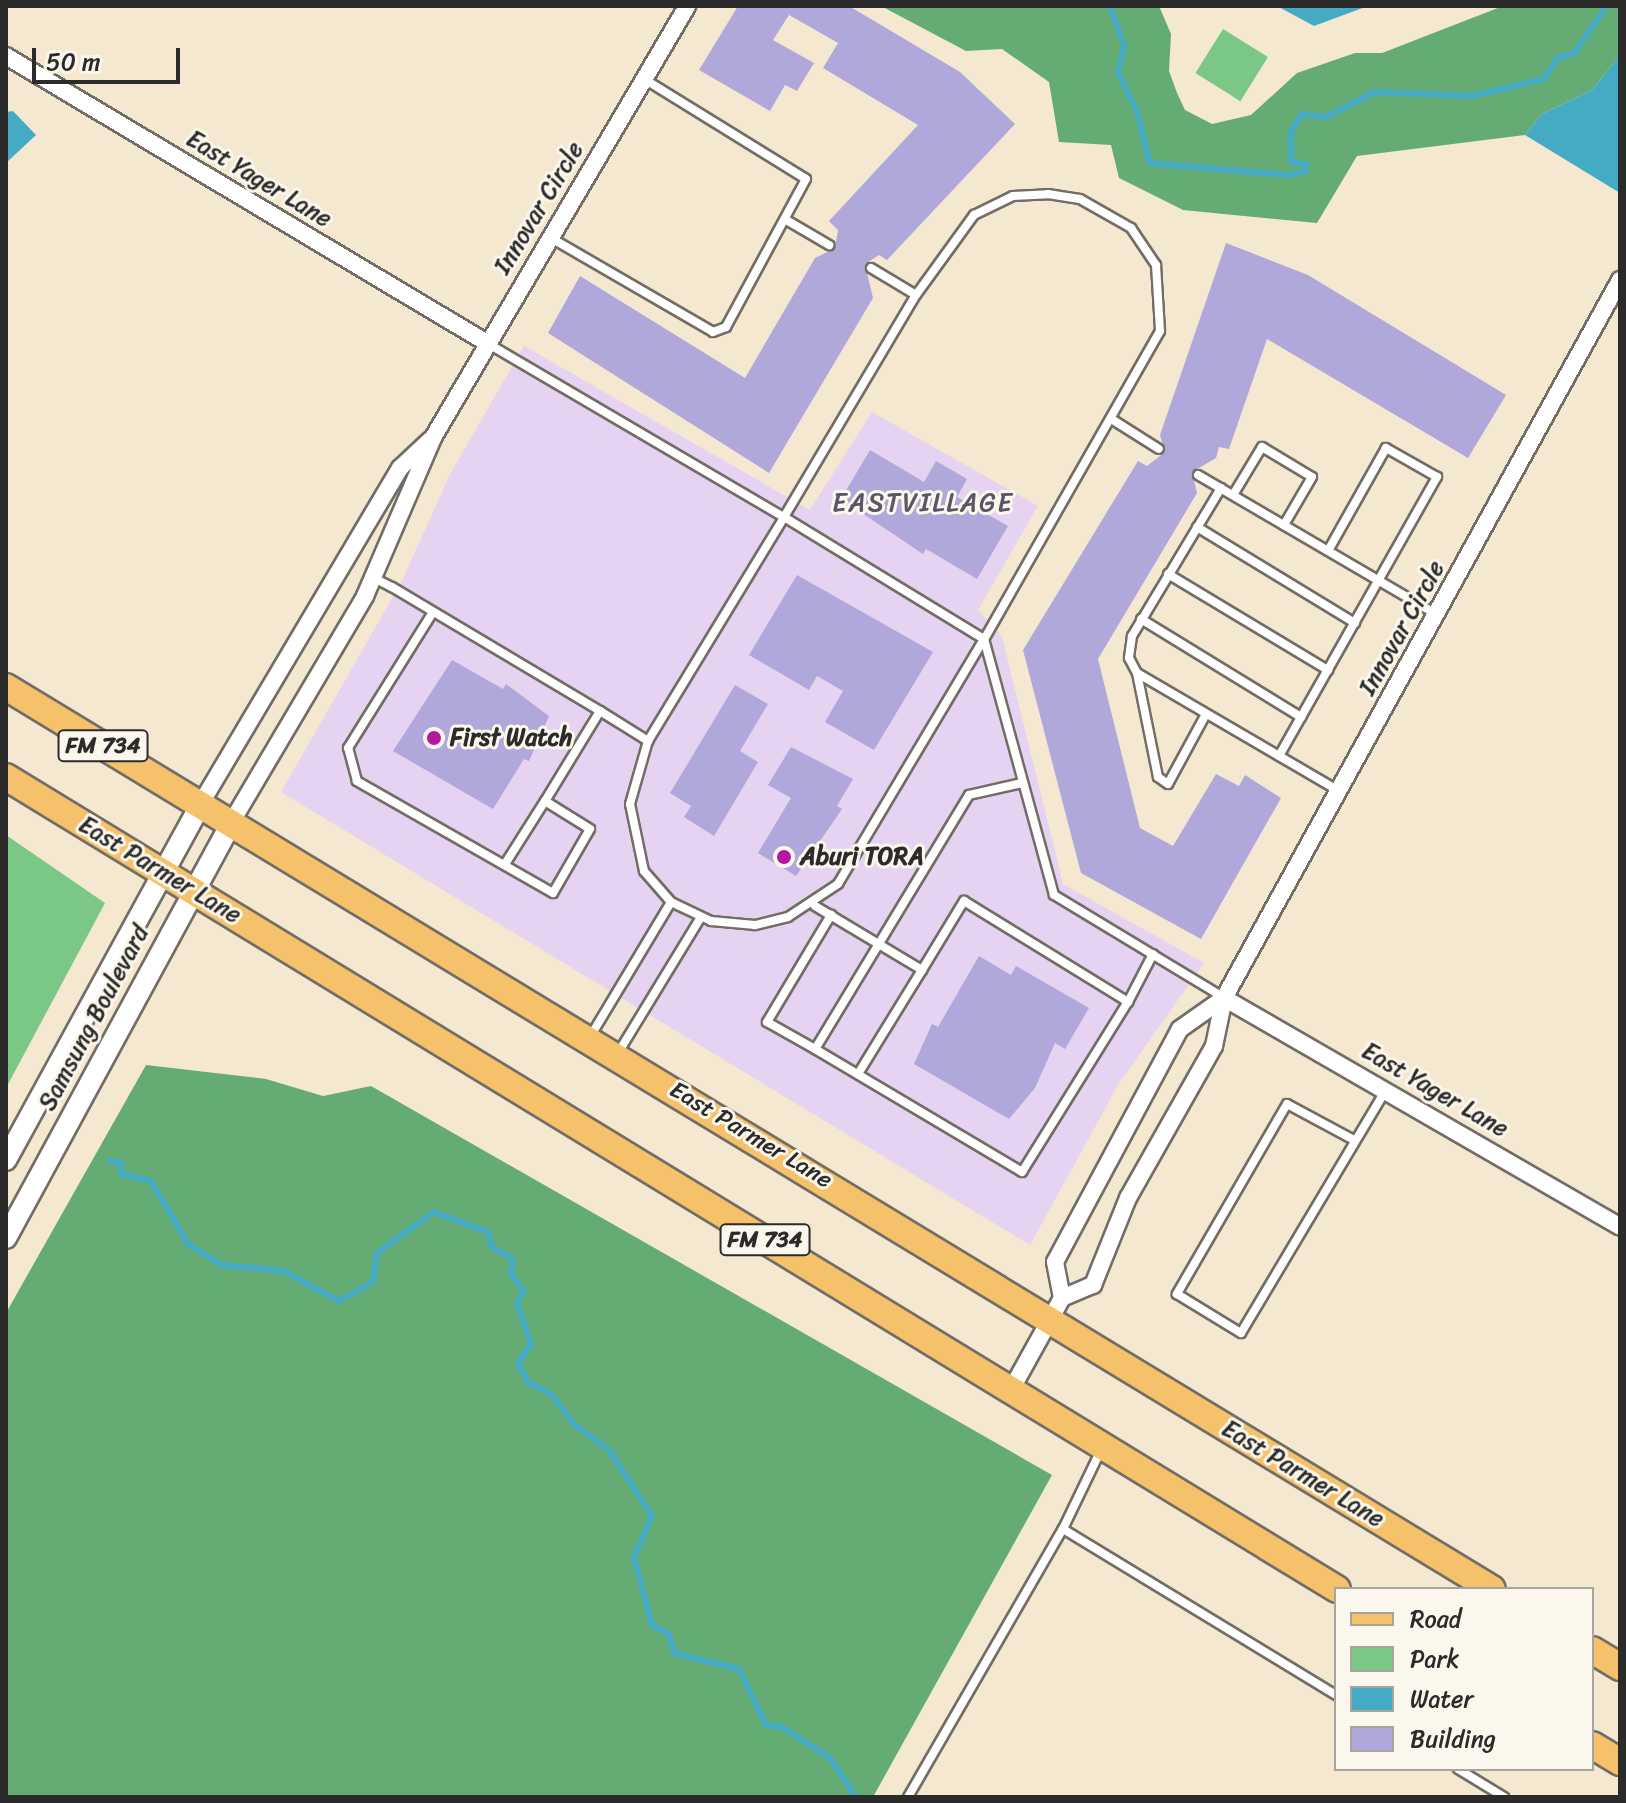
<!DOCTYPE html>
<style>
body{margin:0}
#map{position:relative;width:1626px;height:1803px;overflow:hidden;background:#f5e8d1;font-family:Sriracha,sans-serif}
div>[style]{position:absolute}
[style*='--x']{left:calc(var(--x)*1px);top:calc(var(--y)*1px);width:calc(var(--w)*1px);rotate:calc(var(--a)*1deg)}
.built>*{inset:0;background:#e5d3f1}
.green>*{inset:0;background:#7bc786;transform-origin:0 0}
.forest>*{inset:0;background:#64ac73}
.water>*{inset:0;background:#45aac4}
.stream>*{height:6px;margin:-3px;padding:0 3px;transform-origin:3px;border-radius:3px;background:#45aac4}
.building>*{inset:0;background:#b0a7da}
.roads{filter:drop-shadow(2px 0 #726d65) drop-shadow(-2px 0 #726d65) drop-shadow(0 2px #726d65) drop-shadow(0 -2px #726d65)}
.service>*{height:8px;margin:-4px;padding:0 4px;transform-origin:4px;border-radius:4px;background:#fff}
.minor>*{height:16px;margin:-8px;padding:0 8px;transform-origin:8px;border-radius:8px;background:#fff}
.tertiary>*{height:20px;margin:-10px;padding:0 10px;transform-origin:10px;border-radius:10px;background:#fff}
.primary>*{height:26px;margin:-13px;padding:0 13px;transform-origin:13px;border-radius:13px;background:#f5c16b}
.dots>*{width:22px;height:22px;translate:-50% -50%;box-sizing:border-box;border:4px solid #fbf7ec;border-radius:50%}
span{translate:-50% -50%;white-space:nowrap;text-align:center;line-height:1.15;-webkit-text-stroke:6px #fbf7ec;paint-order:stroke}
.shield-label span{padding:2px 6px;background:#fbf7ec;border:2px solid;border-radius:6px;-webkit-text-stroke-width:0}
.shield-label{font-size:22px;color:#2b2b2b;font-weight:700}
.street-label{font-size:24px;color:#2b2b2b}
.poi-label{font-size:24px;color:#2b2b2b;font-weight:700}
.left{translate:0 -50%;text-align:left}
.neighbourhood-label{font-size:26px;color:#5a5668;letter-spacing:2px}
.frame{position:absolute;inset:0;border:8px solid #2b2b2b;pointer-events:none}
.legend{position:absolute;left:1334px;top:1587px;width:260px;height:184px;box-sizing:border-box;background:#fbf7ec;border:2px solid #a8a59f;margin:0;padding:10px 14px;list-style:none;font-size:24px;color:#2b2b2b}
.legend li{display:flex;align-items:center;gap:16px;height:40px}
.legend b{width:40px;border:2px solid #a8a59f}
.scale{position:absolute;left:32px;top:48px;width:148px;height:36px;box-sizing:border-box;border:4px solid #2b2b2b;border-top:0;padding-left:10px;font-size:24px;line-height:28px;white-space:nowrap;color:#2b2b2b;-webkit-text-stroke:6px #fbf7ec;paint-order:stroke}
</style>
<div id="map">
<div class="built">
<div style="clip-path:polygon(524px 346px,810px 510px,872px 412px,1038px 506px,978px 610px,1002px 637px,1063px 884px,1204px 963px,1118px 1085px,1030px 1245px,281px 792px,402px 581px,450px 474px)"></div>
</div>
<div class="green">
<div style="left:1223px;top:29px;width:53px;height:52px;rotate:32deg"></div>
<div style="clip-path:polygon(6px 835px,105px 903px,6px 1088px)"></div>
</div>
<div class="forest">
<div style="clip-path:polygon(881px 6px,1159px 6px,1171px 34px,1169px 71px,1177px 93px,1185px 110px,1212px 124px,1251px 115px,1297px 73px,1355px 53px,1382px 53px,1503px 6px,1620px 6px,1620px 55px,1592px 90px,1542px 114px,1525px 135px,1357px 156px,1317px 223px,1183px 210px,1119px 178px,1111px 145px,1059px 142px,1049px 82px,1002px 49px,966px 51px)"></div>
<div style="clip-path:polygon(146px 1065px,266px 1079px,323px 1096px,371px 1086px,1052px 1475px,873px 1797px,6px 1797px,6px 1313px)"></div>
</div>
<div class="water">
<div style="clip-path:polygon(1277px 6px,1368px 6px,1314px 26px)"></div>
<div style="clip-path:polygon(1620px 55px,1620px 193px,1525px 135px,1542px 114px,1592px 90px)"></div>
<div style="clip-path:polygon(13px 111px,36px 135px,6px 163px,6px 112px)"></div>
</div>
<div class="stream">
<div style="--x:1110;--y:6;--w:41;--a:70.3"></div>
<div style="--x:1124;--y:45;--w:29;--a:102"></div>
<div style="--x:1118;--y:73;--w:42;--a:63.4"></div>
<div style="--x:1137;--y:111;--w:54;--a:76"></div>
<div style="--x:1150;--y:163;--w:139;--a:5"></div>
<div style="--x:1288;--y:175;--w:17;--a:-13"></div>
<div style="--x:1305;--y:171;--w:7;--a:-82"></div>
<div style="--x:1306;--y:164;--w:15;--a:-172"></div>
<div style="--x:1291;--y:162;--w:31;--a:-90"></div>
<div style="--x:1291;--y:131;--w:20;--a:-57"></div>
<div style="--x:1302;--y:114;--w:24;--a:7"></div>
<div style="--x:1326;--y:117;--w:55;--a:-27"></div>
<div style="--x:1375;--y:92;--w:97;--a:2.4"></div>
<div style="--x:1472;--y:96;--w:74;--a:-13.3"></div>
<div style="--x:1544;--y:79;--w:25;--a:-58"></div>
<div style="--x:1557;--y:58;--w:18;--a:-16"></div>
<div style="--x:1574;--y:53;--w:57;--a:-54.9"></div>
<div style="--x:110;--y:1161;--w:11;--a:10"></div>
<div style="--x:121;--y:1163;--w:11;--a:90"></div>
<div style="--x:121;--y:1174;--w:31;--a:13"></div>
<div style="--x:151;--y:1181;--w:74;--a:59.3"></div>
<div style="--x:189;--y:1245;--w:39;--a:31"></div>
<div style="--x:222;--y:1265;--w:62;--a:5.5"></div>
<div style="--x:284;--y:1271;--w:63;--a:28.6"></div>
<div style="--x:339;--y:1301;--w:39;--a:-30"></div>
<div style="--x:373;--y:1281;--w:28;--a:-82"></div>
<div style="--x:377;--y:1253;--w:70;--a:-35.7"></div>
<div style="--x:434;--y:1212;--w:58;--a:20.3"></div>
<div style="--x:488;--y:1232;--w:16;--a:75"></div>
<div style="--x:492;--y:1247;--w:24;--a:30"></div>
<div style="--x:513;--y:1259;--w:15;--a:98"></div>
<div style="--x:511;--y:1274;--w:21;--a:53"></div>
<div style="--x:524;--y:1291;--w:14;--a:120"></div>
<div style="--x:517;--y:1303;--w:43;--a:71.1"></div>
<div style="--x:531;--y:1344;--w:23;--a:124"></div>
<div style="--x:518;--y:1363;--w:21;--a:62"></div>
<div style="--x:528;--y:1382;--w:26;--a:28"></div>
<div style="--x:551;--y:1394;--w:39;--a:52"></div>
<div style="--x:575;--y:1425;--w:42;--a:36.3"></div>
<div style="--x:609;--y:1450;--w:79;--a:56.9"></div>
<div style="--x:652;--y:1516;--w:45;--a:113.7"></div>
<div style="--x:634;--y:1557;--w:70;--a:75.2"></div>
<div style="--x:652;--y:1625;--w:19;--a:28"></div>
<div style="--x:669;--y:1634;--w:20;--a:75"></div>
<div style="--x:674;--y:1653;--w:67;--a:13.8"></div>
<div style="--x:739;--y:1669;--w:62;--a:64.3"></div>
<div style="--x:766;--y:1725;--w:16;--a:7"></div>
<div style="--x:782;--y:1727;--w:57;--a:32.9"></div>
<div style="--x:830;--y:1758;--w:47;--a:56.3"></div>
</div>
<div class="building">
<div style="clip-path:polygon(738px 6px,849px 6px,960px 72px,1015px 124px,887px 260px,879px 255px,865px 264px,873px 298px,769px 473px,548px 333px,580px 276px,745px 378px,815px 258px,835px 248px,838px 230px,829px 221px,918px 125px,823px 68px,838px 43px,789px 15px,773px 40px,814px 63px,797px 91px,785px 85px,770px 111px,699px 70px)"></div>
<div style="clip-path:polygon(1226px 243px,1308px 275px,1506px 395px,1468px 458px,1267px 339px,1229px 449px,1219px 447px,1216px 458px,1192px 472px,1197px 493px,1098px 659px,1140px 828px,1173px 846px,1216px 774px,1239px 786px,1245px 775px,1281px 798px,1201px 939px,1081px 873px,1023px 650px,1138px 461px,1147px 466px,1165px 452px,1160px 435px)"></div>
<div style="clip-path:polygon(870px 450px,924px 482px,936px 461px,967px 479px,957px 497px,1008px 526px,977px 579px,926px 549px,923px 554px,841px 499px)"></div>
<div style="clip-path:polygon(797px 575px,933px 652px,874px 750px,825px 722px,843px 691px,817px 676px,809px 690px,749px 655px)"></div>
<div style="clip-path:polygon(452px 660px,503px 689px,506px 684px,549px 716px,529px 761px,524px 759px,493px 809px,393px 751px)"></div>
<div style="clip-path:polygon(735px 685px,768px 704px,740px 751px,758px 762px,714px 836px,684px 817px,691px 806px,670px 793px)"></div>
<div style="clip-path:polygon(791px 747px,853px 779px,837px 806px,842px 809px,796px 876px,758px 853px,791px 798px,768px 785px)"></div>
<div style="clip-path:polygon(979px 956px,1011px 975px,1016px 966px,1089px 1008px,1065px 1049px,1055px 1043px,1035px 1088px,1009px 1119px,914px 1064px,932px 1024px,938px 1027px)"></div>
</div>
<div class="roads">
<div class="service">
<div style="--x:788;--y:221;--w:48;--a:30.3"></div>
<div style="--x:551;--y:238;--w:187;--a:30.1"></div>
<div style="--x:713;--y:332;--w:14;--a:-21"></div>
<div style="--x:726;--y:327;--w:168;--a:-61.6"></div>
<div style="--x:806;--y:179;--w:190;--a:-148.3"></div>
<div style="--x:871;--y:268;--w:52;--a:31"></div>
<div style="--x:487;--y:343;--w:344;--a:30.4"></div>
<div style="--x:784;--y:517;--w:258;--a:-59.3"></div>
<div style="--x:916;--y:295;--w:99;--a:-54.1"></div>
<div style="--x:974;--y:215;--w:43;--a:-26"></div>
<div style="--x:1013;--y:196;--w:35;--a:-3"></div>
<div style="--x:1048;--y:194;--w:32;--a:9"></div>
<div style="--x:1080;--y:199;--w:59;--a:29.6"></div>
<div style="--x:1131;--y:228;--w:45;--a:56"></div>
<div style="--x:1156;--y:265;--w:66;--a:86.5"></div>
<div style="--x:1160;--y:331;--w:355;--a:119.7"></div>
<div style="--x:984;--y:639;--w:265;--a:74.7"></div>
<div style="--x:1054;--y:895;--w:197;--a:31.1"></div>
<div style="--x:1113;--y:420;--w:54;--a:32.2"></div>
<div style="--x:1198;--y:475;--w:276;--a:30.3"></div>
<div style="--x:1221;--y:488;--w:173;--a:121"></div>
<div style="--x:1132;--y:636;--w:22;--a:98"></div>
<div style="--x:1129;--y:658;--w:17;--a:62"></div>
<div style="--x:1137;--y:673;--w:234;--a:30.3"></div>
<div style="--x:1233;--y:495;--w:56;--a:-58.9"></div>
<div style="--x:1262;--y:447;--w:58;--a:31"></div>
<div style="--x:1312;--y:477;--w:56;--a:120.3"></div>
<div style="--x:1197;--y:527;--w:185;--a:31.3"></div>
<div style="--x:1168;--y:574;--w:187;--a:31"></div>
<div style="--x:374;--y:578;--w:20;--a:27"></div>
<div style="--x:392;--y:587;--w:242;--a:30.8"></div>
<div style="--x:600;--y:711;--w:105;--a:121.4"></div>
<div style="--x:545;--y:801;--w:53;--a:31.9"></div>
<div style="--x:590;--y:829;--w:74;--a:120"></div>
<div style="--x:553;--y:893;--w:226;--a:-150.3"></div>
<div style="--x:357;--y:781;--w:34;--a:-105"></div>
<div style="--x:348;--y:748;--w:160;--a:-58"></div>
<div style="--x:1141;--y:619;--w:188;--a:31.5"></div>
<div style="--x:1137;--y:673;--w:106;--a:78.6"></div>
<div style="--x:1158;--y:777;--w:12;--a:35"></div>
<div style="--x:1168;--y:784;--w:80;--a:-61.5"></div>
<div style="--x:600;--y:711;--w:57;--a:32"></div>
<div style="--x:648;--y:741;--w:262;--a:-58.7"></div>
<div style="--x:784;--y:517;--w:234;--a:31.4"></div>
<div style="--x:984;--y:639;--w:285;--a:120.8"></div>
<div style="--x:838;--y:884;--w:60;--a:146.6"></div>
<div style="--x:788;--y:917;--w:34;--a:166"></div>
<div style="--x:755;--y:925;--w:44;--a:-174.8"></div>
<div style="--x:711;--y:921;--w:44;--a:-154.6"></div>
<div style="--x:671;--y:902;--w:41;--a:-131.1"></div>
<div style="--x:644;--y:871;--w:68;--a:-101.8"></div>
<div style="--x:630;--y:804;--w:66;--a:-74.1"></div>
<div style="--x:1279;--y:756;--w:321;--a:-60.5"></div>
<div style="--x:1437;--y:477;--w:59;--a:-150.4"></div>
<div style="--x:1386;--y:448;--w:118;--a:119.4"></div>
<div style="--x:1022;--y:783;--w:54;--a:167.2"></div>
<div style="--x:969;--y:795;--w:297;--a:121.2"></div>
<div style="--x:815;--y:1049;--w:241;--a:30.7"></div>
<div style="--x:1022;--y:1172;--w:200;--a:-58.1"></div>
<div style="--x:505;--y:864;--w:75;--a:-57.6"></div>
<div style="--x:815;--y:906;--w:125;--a:30.9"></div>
<div style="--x:922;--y:970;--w:81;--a:-58.7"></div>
<div style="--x:964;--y:901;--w:193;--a:31.6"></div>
<div style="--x:1128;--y:1002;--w:54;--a:-62.5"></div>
<div style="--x:590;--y:1037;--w:157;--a:-59"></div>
<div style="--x:815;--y:1049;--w:55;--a:-150.6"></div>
<div style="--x:767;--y:1022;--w:125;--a:-59.1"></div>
<div style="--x:618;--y:1053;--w:159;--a:-58.6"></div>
<div style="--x:858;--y:1074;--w:122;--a:-58.4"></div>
<div style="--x:1354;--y:1140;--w:76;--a:-151.8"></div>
<div style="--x:1287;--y:1104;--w:220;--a:120.1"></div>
<div style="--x:1177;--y:1294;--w:75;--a:31.4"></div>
<div style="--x:1241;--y:1333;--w:283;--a:-59.2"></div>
<div style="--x:1063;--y:1529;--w:88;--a:-64.3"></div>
<div style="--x:1458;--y:1769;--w:54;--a:31.3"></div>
<div style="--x:908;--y:1797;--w:310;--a:-60"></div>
<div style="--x:1063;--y:1529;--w:320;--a:31.3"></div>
</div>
<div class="minor">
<div style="--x:6;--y:56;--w:560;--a:30.82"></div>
<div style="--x:200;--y:805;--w:392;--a:-59.3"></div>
<div style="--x:400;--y:468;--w:41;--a:-43"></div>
<div style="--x:231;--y:823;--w:264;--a:-59.4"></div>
<div style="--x:365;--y:596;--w:174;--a:-66.7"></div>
<div style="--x:434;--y:436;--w:499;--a:-59.5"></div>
<div style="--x:1224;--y:998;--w:457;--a:30"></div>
<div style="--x:1062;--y:1298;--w:37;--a:-101"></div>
<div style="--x:1055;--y:1262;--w:264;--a:-61.8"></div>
<div style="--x:1180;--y:1029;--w:54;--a:-35.2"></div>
<div style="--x:1011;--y:1390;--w:105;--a:-61"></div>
<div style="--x:1062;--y:1298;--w:34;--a:-23"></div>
<div style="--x:1093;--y:1285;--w:94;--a:-68.1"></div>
<div style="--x:1128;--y:1198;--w:175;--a:-60.5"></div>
<div style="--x:1214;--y:1046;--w:49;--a:-78.2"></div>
<div style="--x:1224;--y:998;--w:820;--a:-61.12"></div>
</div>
<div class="tertiary">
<div style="--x:6;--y:1160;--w:405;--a:-61.3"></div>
<div style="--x:6;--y:1238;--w:472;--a:-61.5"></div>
</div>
<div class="primary">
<div style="--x:6;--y:687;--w:1738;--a:31.26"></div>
<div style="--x:6;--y:777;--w:1559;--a:31.39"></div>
<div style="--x:1592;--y:1650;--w:33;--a:31"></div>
<div style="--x:1592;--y:1745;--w:33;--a:31"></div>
</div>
</div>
<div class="dots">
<div style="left:434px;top:738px;background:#b5179e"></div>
<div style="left:784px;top:857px;background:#b5179e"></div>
</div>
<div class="shield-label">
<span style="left:103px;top:746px">FM 734</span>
<span style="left:765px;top:1240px">FM 734</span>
</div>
<div class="street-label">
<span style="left:259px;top:179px;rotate:31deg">East Yager Lane</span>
<span style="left:539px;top:208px;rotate:-59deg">Innovar Circle</span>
<span style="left:1402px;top:628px;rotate:-61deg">Innovar Circle</span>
<span style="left:160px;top:870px;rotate:31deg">East Parmer Lane</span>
<span style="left:94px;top:1018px;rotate:-62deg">Samsung Boulevard</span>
<span style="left:1435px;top:1090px;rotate:30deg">East Yager Lane</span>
<span style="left:751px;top:1135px;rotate:31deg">East Parmer Lane</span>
<span style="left:1303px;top:1474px;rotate:31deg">East Parmer Lane</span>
</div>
<div class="poi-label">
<span class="left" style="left:450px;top:738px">First Watch</span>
<span class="left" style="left:800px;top:857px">Aburi TORA</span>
</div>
<div class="neighbourhood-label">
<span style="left:923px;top:503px">EASTVILLAGE</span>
</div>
<div class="frame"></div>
<ul class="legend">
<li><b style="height:10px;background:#f5c16b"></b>Road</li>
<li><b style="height:22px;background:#7bc786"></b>Park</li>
<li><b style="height:22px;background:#45aac4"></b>Water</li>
<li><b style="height:22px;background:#b0a7da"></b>Building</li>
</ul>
<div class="scale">50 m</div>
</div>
